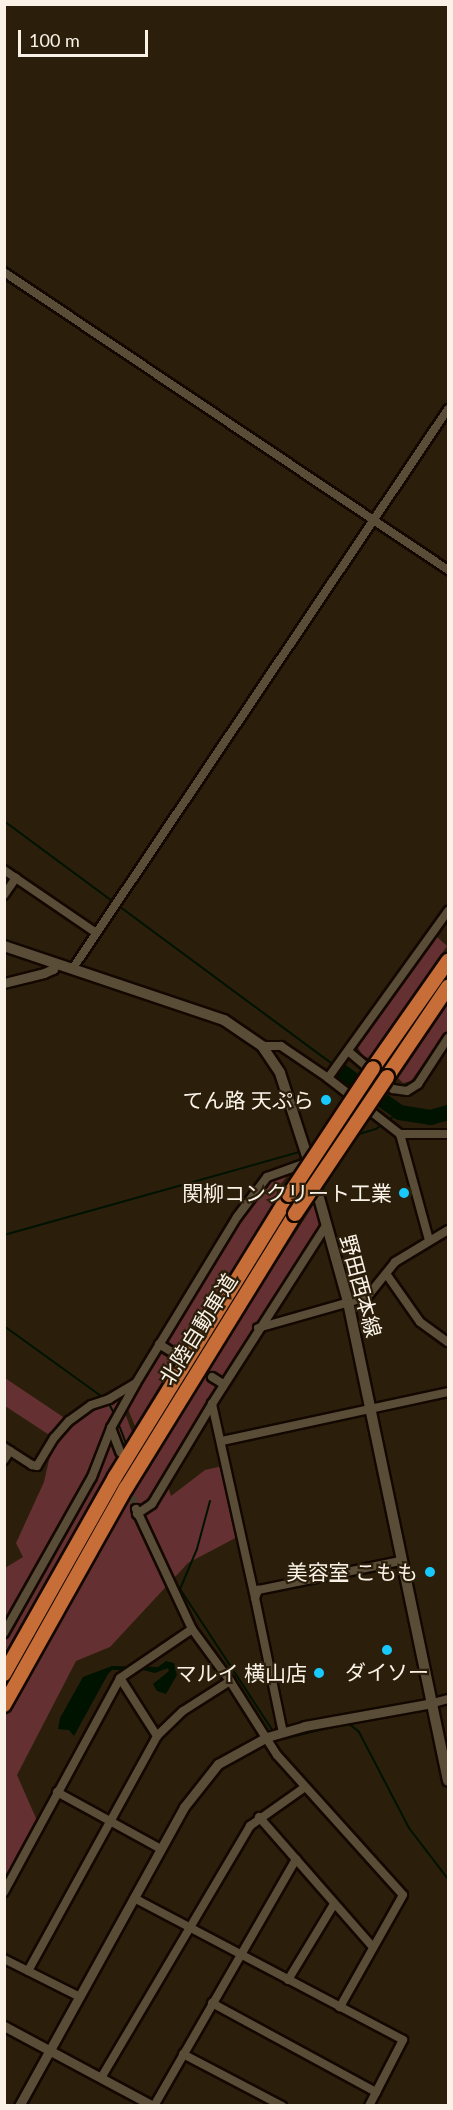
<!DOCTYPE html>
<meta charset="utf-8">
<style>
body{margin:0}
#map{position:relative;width:453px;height:2110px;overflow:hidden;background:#2b1f0c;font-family:Lato,"Noto Sans JP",sans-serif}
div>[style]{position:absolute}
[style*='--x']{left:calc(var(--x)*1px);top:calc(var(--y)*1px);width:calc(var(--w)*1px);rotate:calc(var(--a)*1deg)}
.green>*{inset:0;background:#643031}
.water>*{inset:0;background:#001200}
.stream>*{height:2px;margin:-1px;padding:0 1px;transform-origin:1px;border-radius:1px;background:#001200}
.river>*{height:15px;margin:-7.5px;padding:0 7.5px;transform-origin:7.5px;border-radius:7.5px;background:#001200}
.minor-tunnel>*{height:8px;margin-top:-4px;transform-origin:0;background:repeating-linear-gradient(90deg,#4a3f2d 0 8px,transparent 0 12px)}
.roads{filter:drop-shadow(2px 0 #130800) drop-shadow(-2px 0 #130800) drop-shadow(0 2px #130800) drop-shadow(0 -2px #130800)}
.minor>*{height:8px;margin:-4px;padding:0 4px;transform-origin:4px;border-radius:4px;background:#5a4d38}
.tertiary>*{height:9px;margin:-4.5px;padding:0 4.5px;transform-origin:4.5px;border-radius:4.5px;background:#5a4d38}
.secondary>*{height:10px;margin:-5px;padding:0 5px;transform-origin:5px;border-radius:5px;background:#5a4d38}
.motorway>*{height:14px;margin:-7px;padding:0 7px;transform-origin:7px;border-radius:7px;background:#c66d38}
.bridges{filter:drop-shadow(2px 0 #130800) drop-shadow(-2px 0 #130800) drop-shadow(0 2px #130800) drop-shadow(0 -2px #130800)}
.motorway-bridge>*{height:14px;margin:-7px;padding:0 7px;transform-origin:7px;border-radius:7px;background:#c66d38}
.dots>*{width:16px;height:16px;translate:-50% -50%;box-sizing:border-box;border:3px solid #2b1f0c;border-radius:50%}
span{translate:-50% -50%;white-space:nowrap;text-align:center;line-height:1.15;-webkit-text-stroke:4.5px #2b1f0c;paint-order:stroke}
.poi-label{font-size:21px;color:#faf2e6}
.right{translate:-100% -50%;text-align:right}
.street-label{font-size:21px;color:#faf2e6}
.frame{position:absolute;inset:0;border:6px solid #faf2e6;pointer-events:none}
.scale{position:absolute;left:18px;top:30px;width:130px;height:27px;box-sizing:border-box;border:3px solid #faf2e6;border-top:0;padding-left:8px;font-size:18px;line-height:21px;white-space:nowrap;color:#faf2e6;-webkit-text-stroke:4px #2b1f0c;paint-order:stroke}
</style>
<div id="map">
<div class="green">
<div style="clip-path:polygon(435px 935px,447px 946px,369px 1058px,363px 1056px,357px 1046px)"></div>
<div style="clip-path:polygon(448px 1004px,448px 1029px,411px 1081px,403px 1083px,398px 1078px)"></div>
<div style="clip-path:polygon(291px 1171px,277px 1189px,275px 1206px,183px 1350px,173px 1345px,166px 1340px,241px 1219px,265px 1185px,278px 1176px)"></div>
<div style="clip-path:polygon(318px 1198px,326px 1226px,166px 1480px,171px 1496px,205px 1470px,227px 1465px,241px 1535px,188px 1563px,110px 1647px,76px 1661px,17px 1775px,39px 1825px,5px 1892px,5px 1568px,23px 1557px,16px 1543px,44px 1482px,54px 1438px,5px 1406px,5px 1378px,69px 1421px,118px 1394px,147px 1473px,205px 1373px)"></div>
<div style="clip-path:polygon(159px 1352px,174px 1362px,135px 1426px,127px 1407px)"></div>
</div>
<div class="water">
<div style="clip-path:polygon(166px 1661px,174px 1663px,177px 1675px,166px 1694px,157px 1691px,153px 1684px,169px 1671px,168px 1668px,155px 1673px,143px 1670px,112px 1670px,108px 1674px,74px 1736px,69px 1730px,58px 1729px,60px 1718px,83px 1677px,112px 1666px,158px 1667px)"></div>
</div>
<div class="stream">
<div style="--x:4;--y:821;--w:418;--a:36.5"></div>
<div style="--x:356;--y:1135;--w:21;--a:-17"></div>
<div style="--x:376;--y:1129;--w:29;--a:-36"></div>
<div style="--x:4;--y:1235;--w:310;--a:-15.7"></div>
<div style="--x:4;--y:1326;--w:123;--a:35.8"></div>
<div style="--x:108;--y:1402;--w:15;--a:62"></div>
<div style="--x:117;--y:1420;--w:28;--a:69"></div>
<div style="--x:210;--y:1501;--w:50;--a:105.2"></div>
<div style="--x:197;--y:1549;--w:43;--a:113"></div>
<div style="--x:180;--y:1589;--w:170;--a:56.8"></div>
<div style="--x:276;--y:1736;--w:5;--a:53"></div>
<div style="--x:279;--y:1740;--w:71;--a:-13.8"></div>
<div style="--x:348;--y:1723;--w:14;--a:39"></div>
<div style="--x:359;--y:1732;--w:108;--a:62.5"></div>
<div style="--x:409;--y:1828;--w:64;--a:52.6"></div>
</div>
<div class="river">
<div style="--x:340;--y:1070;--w:72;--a:35.4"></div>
<div style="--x:399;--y:1112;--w:31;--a:9"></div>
<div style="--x:430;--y:1117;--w:19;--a:-16"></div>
</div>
<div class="minor-tunnel">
<div style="--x:170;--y:1351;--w:21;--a:31"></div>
<div style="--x:129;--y:1485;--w:25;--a:74"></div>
</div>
<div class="roads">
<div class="minor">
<div style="--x:4;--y:272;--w:535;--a:33.87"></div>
<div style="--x:4;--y:870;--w:110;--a:34.3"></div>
<div style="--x:4;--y:895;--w:21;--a:-55"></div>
<div style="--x:73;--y:968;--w:673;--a:-56.14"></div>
<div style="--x:262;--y:1046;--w:19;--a:0"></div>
<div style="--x:281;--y:1046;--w:57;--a:34.2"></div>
<div style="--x:328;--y:1078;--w:91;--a:37.9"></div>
<div style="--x:400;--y:1134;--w:48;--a:0"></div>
<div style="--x:348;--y:1051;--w:59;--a:40.2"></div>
<div style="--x:393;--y:1089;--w:14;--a:8"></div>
<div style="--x:407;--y:1091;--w:13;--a:-32"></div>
<div style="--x:418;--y:1084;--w:55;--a:-56.9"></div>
<div style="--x:328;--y:1078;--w:206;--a:-54.3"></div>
<div style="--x:400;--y:1134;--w:110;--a:74.7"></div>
<div style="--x:387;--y:1275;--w:57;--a:54.9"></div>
<div style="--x:420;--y:1322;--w:34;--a:36"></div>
<div style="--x:258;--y:1328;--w:113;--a:-15.9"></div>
<div style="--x:367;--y:1297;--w:45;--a:-51.3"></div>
<div style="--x:395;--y:1262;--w:62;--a:-31.1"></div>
<div style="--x:159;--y:1344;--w:13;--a:32"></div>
<div style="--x:212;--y:1377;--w:13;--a:32"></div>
<div style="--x:111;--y:1428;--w:26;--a:69"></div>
<div style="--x:222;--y:1441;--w:231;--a:-12.2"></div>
<div style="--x:4;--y:1447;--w:33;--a:33"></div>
<div style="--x:32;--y:1465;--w:5;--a:11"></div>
<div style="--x:37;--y:1466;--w:33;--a:-59"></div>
<div style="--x:54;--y:1438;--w:23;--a:-49"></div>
<div style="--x:69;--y:1421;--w:27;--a:-36"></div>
<div style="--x:91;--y:1405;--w:19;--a:-18"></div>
<div style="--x:109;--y:1399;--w:29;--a:-31"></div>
<div style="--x:4;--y:1460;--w:11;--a:-56"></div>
<div style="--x:136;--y:1509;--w:132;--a:65"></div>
<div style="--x:192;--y:1629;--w:64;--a:53.8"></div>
<div style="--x:137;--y:1514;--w:18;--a:-34"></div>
<div style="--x:152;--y:1504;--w:117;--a:-59"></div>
<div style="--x:255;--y:1598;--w:199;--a:-102.5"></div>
<div style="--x:212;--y:1404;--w:211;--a:-57.4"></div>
<div style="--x:4;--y:1633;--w:179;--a:-60.6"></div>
<div style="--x:92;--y:1477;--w:53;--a:-68.8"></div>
<div style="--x:111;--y:1428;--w:51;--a:-60.9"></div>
<div style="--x:136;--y:1383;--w:194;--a:-58.7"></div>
<div style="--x:237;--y:1217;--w:50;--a:-53.1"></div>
<div style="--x:267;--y:1177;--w:45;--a:-19.7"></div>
<div style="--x:120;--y:1678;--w:87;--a:-34.2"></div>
<div style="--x:433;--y:1703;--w:16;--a:-15"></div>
<div style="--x:283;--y:1733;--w:138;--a:-101.7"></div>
<div style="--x:255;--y:1598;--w:9;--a:-69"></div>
<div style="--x:258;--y:1590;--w:145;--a:-11.5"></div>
<div style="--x:57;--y:1792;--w:119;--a:28.7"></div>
<div style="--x:259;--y:1817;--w:173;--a:48.8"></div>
<div style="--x:4;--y:1892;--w:243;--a:-61.5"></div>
<div style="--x:120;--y:1678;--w:69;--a:57.5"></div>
<div style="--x:134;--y:1898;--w:304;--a:27.8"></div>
<div style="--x:403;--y:2040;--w:74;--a:117.3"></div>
<div style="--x:4;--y:1959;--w:83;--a:26.6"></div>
<div style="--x:28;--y:1971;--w:268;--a:-61.2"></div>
<div style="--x:157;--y:1736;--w:36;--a:-44"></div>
<div style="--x:183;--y:1711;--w:56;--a:-32.6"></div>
<div style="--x:230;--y:1681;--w:88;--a:57.6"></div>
<div style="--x:277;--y:1755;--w:188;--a:48"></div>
<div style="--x:403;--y:1895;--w:129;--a:119.4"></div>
<div style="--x:288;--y:1980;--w:89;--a:-58.8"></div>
<div style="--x:212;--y:2003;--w:187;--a:28.5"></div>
<div style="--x:183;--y:2054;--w:112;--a:27.7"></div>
<div style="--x:101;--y:2078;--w:293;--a:-59.4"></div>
<div style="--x:250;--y:1826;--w:67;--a:-35.3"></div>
<div style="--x:154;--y:2106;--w:285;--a:-60.1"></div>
</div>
<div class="tertiary">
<div style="--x:4;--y:983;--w:41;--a:-14"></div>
<div style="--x:44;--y:973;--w:10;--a:-24"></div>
<div style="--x:53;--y:969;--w:6;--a:-72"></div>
<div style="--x:4;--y:2026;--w:169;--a:28.2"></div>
<div style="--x:19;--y:2106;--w:342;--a:-61.1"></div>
<div style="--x:184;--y:1807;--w:55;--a:-51.7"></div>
<div style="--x:218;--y:1764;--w:56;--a:-28.9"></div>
<div style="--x:267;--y:1737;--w:40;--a:-16"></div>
<div style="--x:305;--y:1726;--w:130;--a:-10.2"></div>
</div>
<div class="secondary">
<div style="--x:4;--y:946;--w:232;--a:18.6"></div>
<div style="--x:224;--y:1020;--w:46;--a:34.4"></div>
<div style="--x:262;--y:1046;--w:32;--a:56"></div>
<div style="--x:280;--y:1073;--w:94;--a:72"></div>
<div style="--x:309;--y:1162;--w:145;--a:74.4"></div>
<div style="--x:348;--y:1302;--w:489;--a:78.2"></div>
</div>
<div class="motorway">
<div style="--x:373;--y:1068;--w:131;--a:-55"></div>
<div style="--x:387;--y:1077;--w:109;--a:-55.9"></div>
<div style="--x:4;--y:1674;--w:226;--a:-60.6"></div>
<div style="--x:115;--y:1477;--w:331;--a:-58.3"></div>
<div style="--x:4;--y:1705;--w:249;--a:-60.7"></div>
<div style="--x:126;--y:1488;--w:322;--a:-58.3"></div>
</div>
</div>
<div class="bridges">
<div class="motorway-bridge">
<div style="--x:289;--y:1195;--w:152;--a:-56.5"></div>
<div style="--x:295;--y:1214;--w:165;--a:-56.1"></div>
</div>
</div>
<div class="dots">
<div style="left:326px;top:1100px;background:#18cafc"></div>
<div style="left:404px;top:1193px;background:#18cafc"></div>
<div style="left:430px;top:1572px;background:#18cafc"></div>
<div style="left:387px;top:1650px;background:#18cafc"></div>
<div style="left:319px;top:1673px;background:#18cafc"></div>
</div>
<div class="poi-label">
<span class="right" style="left:314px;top:1100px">てん路 天ぷら</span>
<span class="right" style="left:392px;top:1193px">関柳コンクリート工業</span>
<span class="right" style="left:418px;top:1572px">美容室 こもも</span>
<span style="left:387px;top:1672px">ダイソー</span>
<span class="right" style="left:307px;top:1673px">マルイ 横山店</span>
</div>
<div class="street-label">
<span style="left:361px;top:1286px;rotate:75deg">野田西本線</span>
<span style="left:198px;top:1329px;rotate:-58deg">北陸自動車道</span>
</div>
<div class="frame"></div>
<div class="scale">100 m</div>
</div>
